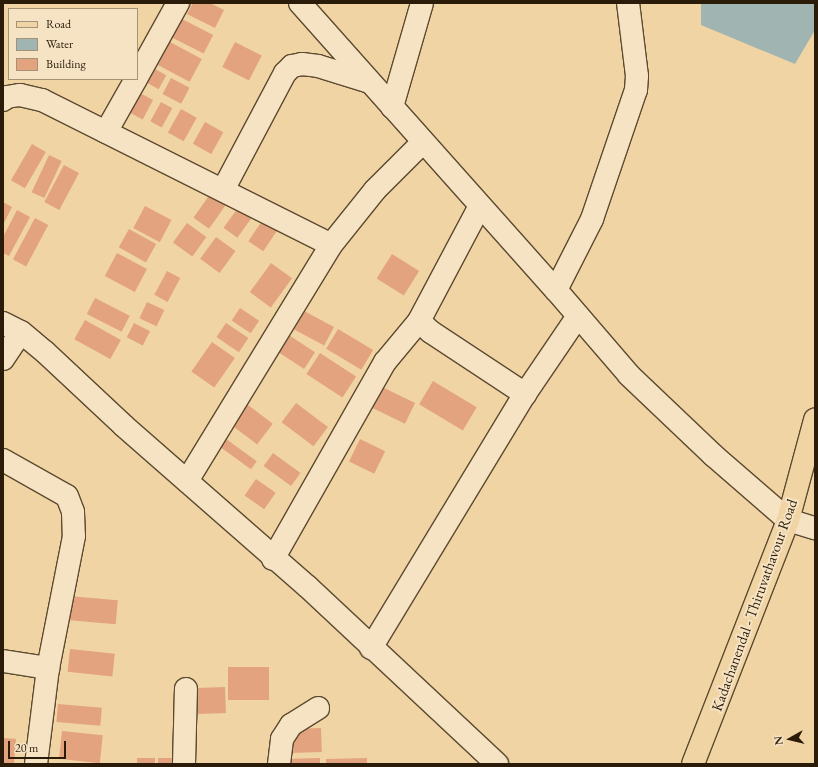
<!DOCTYPE html>
<style>
body{margin:0}
#map{position:relative;width:818px;height:767px;overflow:hidden;background:#f0d4a4;font-family:"EB Garamond",serif}
div>[style]{position:absolute}
[style*='--x']{left:calc(var(--x)*1px);top:calc(var(--y)*1px);width:calc(var(--w)*1px);rotate:calc(var(--a)*1deg)}
.water>*{inset:0;background:#a0b5b2}
.building>*{inset:0;background:#e3a37e;transform-origin:0 0}
.roads{filter:drop-shadow(1px 0 #5c4a30) drop-shadow(-1px 0 #5c4a30) drop-shadow(0 1px #5c4a30) drop-shadow(0 -1px #5c4a30)}
.minor>*{height:22px;margin:-11px;padding:0 11px;transform-origin:11px;border-radius:11px;background:#f5e3c4}
.major>*{height:22px;margin:-11px;padding:0 11px;transform-origin:11px;border-radius:11px;background:#f0d4a4}
span{translate:-50% -50%;white-space:nowrap;text-align:center;line-height:1.15;-webkit-text-stroke:4px #f5e3c4;paint-order:stroke}
.street-label{font-size:15px;color:#2a1c09}
.frame{position:absolute;inset:0;border:4px solid #2a1c09;pointer-events:none}
.legend{position:absolute;left:8px;top:8px;width:130px;height:72px;box-sizing:border-box;background:#f5e3c4;border:1px solid #a49379;margin:0;padding:5px 7px;list-style:none;font-size:12px;color:#2a1c09}
.legend li{display:flex;align-items:center;gap:8px;height:20px}
.legend b{width:20px;border:1px solid #a49379}
.north{position:absolute;left:770px;top:719px;width:40px;height:40px;-webkit-text-stroke:3px #f5e3c4;paint-order:stroke;rotate:262deg;font-size:11px;font-weight:700;line-height:16px;text-align:center;color:#2a1c09}
.north::after{content:'';display:block;margin:auto;width:14px;height:18px;background:#2a1c09;clip-path:polygon(50% 0,100% 100%,50% 72%,0 100%)}
.scale{position:absolute;left:8px;top:741px;width:58px;height:18px;box-sizing:border-box;border:2px solid #2a1c09;border-top:0;padding-left:5px;font-size:12px;line-height:14px;white-space:nowrap;color:#2a1c09;-webkit-text-stroke:3px #f5e3c4;paint-order:stroke}
</style>
<div id="map">
<div class="water">
<div style="clip-path:polygon(701px 3px,815px 3px,815px 30px,795px 64px,701px 25px)"></div>
</div>
<div class="building">
<div style="clip-path:polygon(193px 3px,210px 3px,224px 10px,215px 28px,187px 14px)"></div>
<div style="left:182px;top:19px;width:35px;height:21px;rotate:27deg"></div>
<div style="left:170px;top:42px;width:36px;height:26px;rotate:28deg"></div>
<div style="left:235px;top:42px;width:30px;height:28px;rotate:27deg"></div>
<div style="left:155px;top:69px;width:13px;height:16px;rotate:29deg"></div>
<div style="left:171px;top:78px;width:21px;height:18px;rotate:28deg"></div>
<div style="left:138px;top:92px;width:17px;height:22px;rotate:28deg"></div>
<div style="left:161px;top:102px;width:13px;height:22px;rotate:29deg"></div>
<div style="left:181px;top:109px;width:18px;height:27px;rotate:29deg"></div>
<div style="left:205px;top:122px;width:21px;height:25px;rotate:29deg"></div>
<div style="left:32px;top:144px;width:16px;height:42px;rotate:30deg"></div>
<div style="left:49px;top:155px;width:14px;height:41px;rotate:25deg"></div>
<div style="left:64px;top:165px;width:17px;height:42px;rotate:28deg"></div>
<div style="left:213px;top:190px;width:19px;height:34px;rotate:35deg"></div>
<div style="clip-path:polygon(3px 202px,12px 207px,3px 225px)"></div>
<div style="left:240px;top:205px;width:17px;height:28px;rotate:36deg"></div>
<div style="left:145px;top:206px;width:30px;height:25px;rotate:28deg"></div>
<div style="clip-path:polygon(17px 210px,30px 217px,9px 256px,3px 253px,3px 237px)"></div>
<div style="left:35px;top:218px;width:15px;height:47px;rotate:28deg"></div>
<div style="left:264px;top:218px;width:18px;height:28px;rotate:34deg"></div>
<div style="left:187px;top:223px;width:24px;height:24px;rotate:36deg"></div>
<div style="left:129px;top:229px;width:31px;height:21px;rotate:29deg"></div>
<div style="left:216px;top:237px;width:24px;height:27px;rotate:36deg"></div>
<div style="left:117px;top:253px;width:34px;height:26px;rotate:28deg"></div>
<div style="left:392px;top:254px;width:32px;height:29px;rotate:32deg"></div>
<div style="left:271px;top:263px;width:26px;height:36px;rotate:36deg"></div>
<div style="left:167px;top:271px;width:15px;height:27px;rotate:28deg"></div>
<div style="left:95px;top:298px;width:39px;height:18px;rotate:27deg"></div>
<div style="left:147px;top:302px;width:19px;height:18px;rotate:25deg"></div>
<div style="left:240px;top:308px;width:23px;height:15px;rotate:34deg"></div>
<div style="left:304px;top:311px;width:34px;height:21px;rotate:28deg"></div>
<div style="left:85px;top:320px;width:41px;height:22px;rotate:29deg"></div>
<div style="left:134px;top:323px;width:18px;height:16px;rotate:27deg"></div>
<div style="left:226px;top:323px;width:27px;height:17px;rotate:34deg"></div>
<div style="left:338px;top:329px;width:41px;height:23px;rotate:31deg"></div>
<div style="left:284px;top:332px;width:37px;height:20px;rotate:33deg"></div>
<div style="left:212px;top:342px;width:28px;height:36px;rotate:35deg"></div>
<div style="left:320px;top:353px;width:43px;height:25px;rotate:33deg"></div>
<div style="left:433px;top:381px;width:51px;height:27px;rotate:31deg"></div>
<div style="left:380px;top:386px;width:39px;height:23px;rotate:26deg"></div>
<div style="left:244px;top:402px;width:36px;height:26px;rotate:37deg"></div>
<div style="left:296px;top:403px;width:40px;height:24px;rotate:37deg"></div>
<div style="left:222px;top:436px;width:43px;height:10px;rotate:36deg"></div>
<div style="left:360px;top:439px;width:28px;height:25px;rotate:26deg"></div>
<div style="left:273px;top:453px;width:34px;height:16px;rotate:36deg"></div>
<div style="left:256px;top:479px;width:24px;height:20px;rotate:35deg"></div>
<div style="left:69px;top:596px;width:49px;height:24px;rotate:5deg"></div>
<div style="left:70px;top:649px;width:45px;height:23px;rotate:6deg"></div>
<div style="left:269px;top:667px;width:33px;height:41px;rotate:90deg"></div>
<div style="left:225px;top:687px;width:26px;height:28px;rotate:88deg"></div>
<div style="left:58px;top:704px;width:44px;height:18px;rotate:5deg"></div>
<div style="left:321px;top:728px;width:24px;height:32px;rotate:88deg"></div>
<div style="left:62px;top:731px;width:41px;height:28px;rotate:6deg"></div>
<div style="clip-path:polygon(3px 738px,16px 739px,14px 764px,3px 764px)"></div>
<div style="left:137px;top:758px;width:18px;height:6px"></div>
<div style="left:158px;top:758px;width:17px;height:6px"></div>
<div style="clip-path:polygon(320px 758px,320px 764px,284px 764px,284px 759px)"></div>
<div style="clip-path:polygon(367px 758px,367px 764px,326px 764px,326px 759px)"></div>
</div>
<div class="roads">
<div class="minor">
<div style="--x:300;--y:3;--w:385;--a:48.3"></div>
<div style="--x:556;--y:290;--w:112;--a:49.3"></div>
<div style="--x:629;--y:375;--w:116;--a:43.6"></div>
<div style="--x:713;--y:455;--w:99;--a:40.9"></div>
<div style="--x:788;--y:520;--w:28;--a:17"></div>
<div style="--x:137;--y:77;--w:85;--a:-61"></div>
<div style="--x:3;--y:100;--w:5;--a:-37"></div>
<div style="--x:7;--y:97;--w:13;--a:-9"></div>
<div style="--x:20;--y:95;--w:23;--a:13"></div>
<div style="--x:42;--y:100;--w:323;--a:26.6"></div>
<div style="--x:392;--y:107;--w:108;--a:-73.9"></div>
<div style="--x:106;--y:132;--w:61;--a:-60.5"></div>
<div style="--x:223;--y:190;--w:132;--a:-62.1"></div>
<div style="--x:285;--y:73;--w:10;--a:-45"></div>
<div style="--x:292;--y:66;--w:10;--a:-11"></div>
<div style="--x:302;--y:64;--w:16;--a:7"></div>
<div style="--x:318;--y:66;--w:54;--a:17.1"></div>
<div style="--x:556;--y:290;--w:80;--a:-63.1"></div>
<div style="--x:592;--y:219;--w:136;--a:-71.2"></div>
<div style="--x:636;--y:90;--w:14;--a:-86"></div>
<div style="--x:637;--y:76;--w:74;--a:-97"></div>
<div style="--x:419;--y:321;--w:16;--a:43"></div>
<div style="--x:431;--y:332;--w:113;--a:33.4"></div>
<div style="--x:3;--y:323;--w:20;--a:27"></div>
<div style="--x:21;--y:332;--w:31;--a:40"></div>
<div style="--x:45;--y:352;--w:108;--a:43.1"></div>
<div style="--x:124;--y:426;--w:244;--a:41.2"></div>
<div style="--x:308;--y:587;--w:259;--a:43.1"></div>
<div style="--x:3;--y:359;--w:32;--a:-56"></div>
<div style="--x:3;--y:460;--w:73;--a:29.4"></div>
<div style="--x:67;--y:496;--w:17;--a:69"></div>
<div style="--x:73;--y:512;--w:24;--a:88"></div>
<div style="--x:74;--y:536;--w:135;--a:101.1"></div>
<div style="--x:187;--y:481;--w:276;--a:-58.6"></div>
<div style="--x:331;--y:245;--w:70;--a:-51.3"></div>
<div style="--x:375;--y:190;--w:68;--a:-45"></div>
<div style="--x:273;--y:559;--w:227;--a:-60.4"></div>
<div style="--x:385;--y:362;--w:53;--a:-50.3"></div>
<div style="--x:419;--y:321;--w:130;--a:-62.1"></div>
<div style="--x:371;--y:648;--w:297;--a:-58.8"></div>
<div style="--x:525;--y:394;--w:94;--a:-55.8"></div>
<div style="--x:3;--y:661;--w:46;--a:8.8"></div>
<div style="--x:48;--y:668;--w:97;--a:97.1"></div>
<div style="--x:184;--y:764;--w:75;--a:-88.5"></div>
<div style="--x:279;--y:764;--w:25;--a:-83"></div>
<div style="--x:282;--y:739;--w:17;--a:-57"></div>
<div style="--x:291;--y:725;--w:32;--a:-32"></div>
</div>
<div class="major">
<div style="--x:693;--y:764;--w:262;--a:-68.7"></div>
<div style="--x:788;--y:520;--w:104;--a:-74.9"></div>
</div>
</div>
<div class="street-label">
<span style="left:754px;top:605px;rotate:-70deg">Kadachanendal - Thiruvathavour Road</span>
</div>
<div class="frame"></div>
<ul class="legend">
<li><b style="height:5px;background:#f0d4a4"></b>Road</li>
<li><b style="height:11px;background:#a0b5b2"></b>Water</li>
<li><b style="height:11px;background:#e3a37e"></b>Building</li>
</ul>
<div class="north">N</div>
<div class="scale">20 m</div>
</div>
